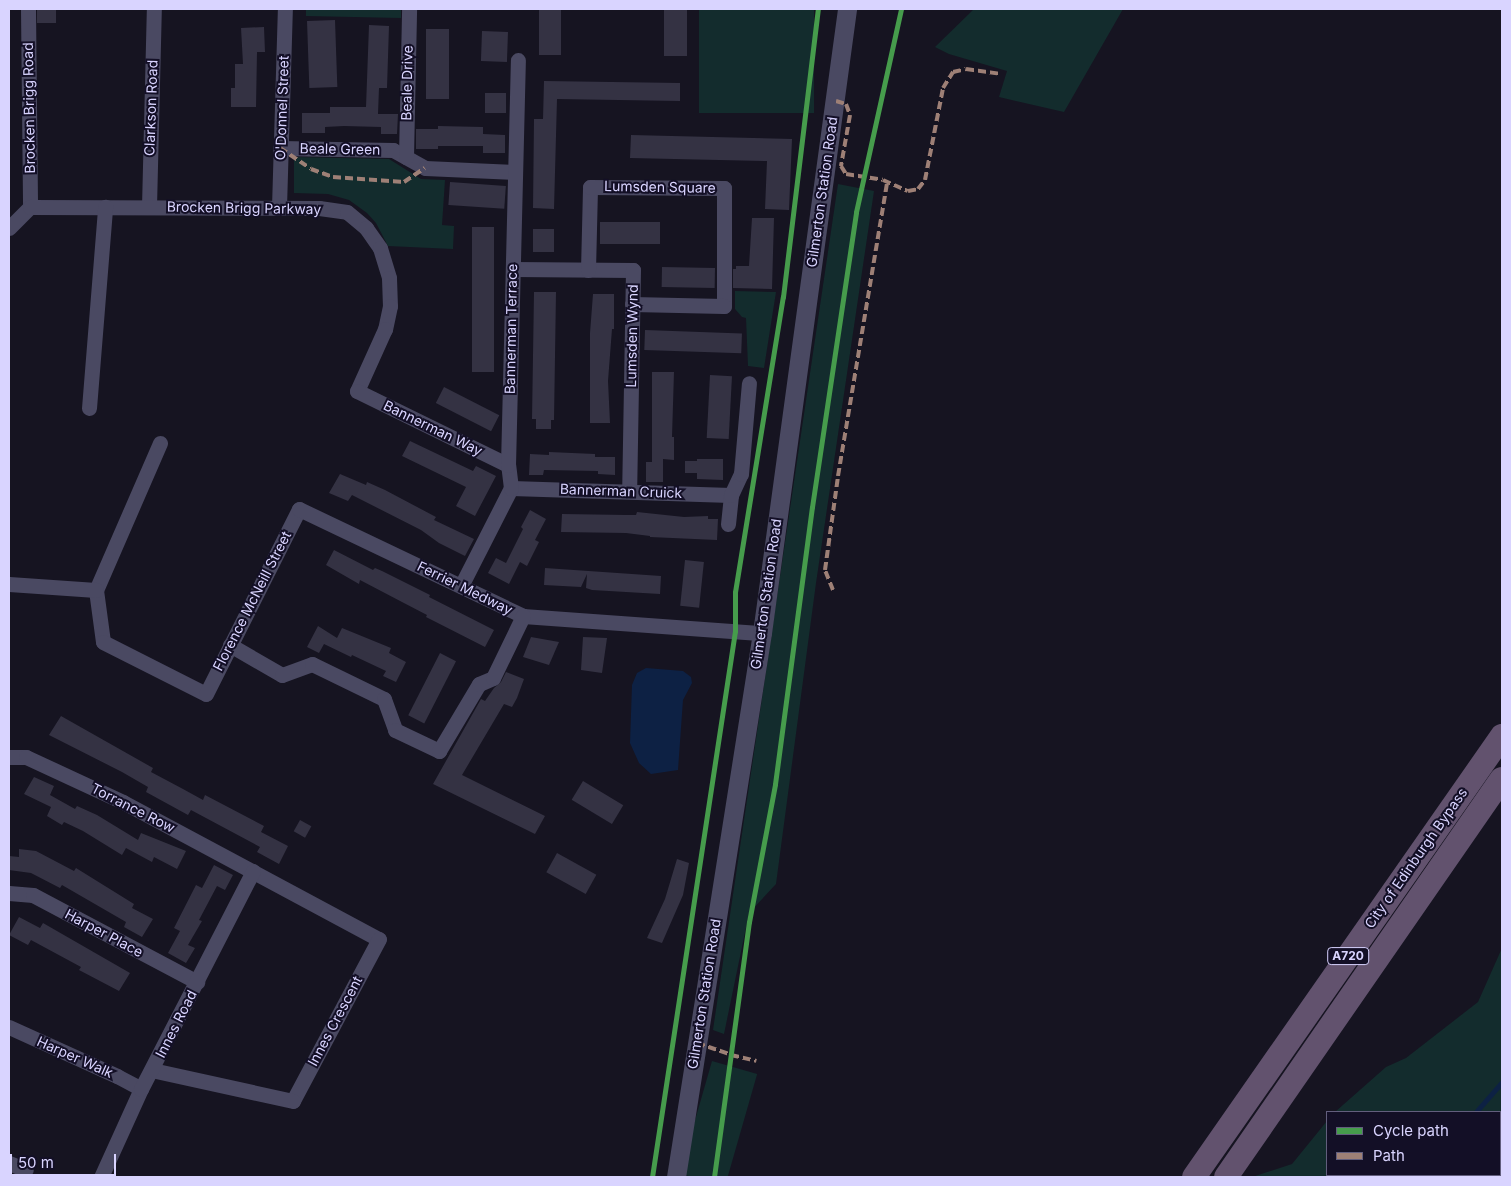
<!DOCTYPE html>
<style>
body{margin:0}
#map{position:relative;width:1511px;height:1186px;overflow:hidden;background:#161421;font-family:Inter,sans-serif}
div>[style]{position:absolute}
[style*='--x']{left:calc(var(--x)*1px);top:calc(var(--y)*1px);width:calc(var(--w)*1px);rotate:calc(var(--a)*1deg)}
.green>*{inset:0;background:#132c2d;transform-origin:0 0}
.water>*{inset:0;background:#0d2144}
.stream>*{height:4.5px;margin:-2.25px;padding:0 2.25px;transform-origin:2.25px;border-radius:2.25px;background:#0d2144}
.building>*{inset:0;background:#343243;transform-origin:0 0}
.minor>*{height:15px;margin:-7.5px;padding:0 7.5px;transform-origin:7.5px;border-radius:7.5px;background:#4a4962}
.tertiary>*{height:19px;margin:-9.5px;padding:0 9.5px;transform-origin:9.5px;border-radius:9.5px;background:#4a4962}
.trunk>*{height:24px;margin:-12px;padding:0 12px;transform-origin:12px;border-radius:12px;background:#62526e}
.quiet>*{height:4px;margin-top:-2px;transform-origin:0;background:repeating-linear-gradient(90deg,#9e8076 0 8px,transparent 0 12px)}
.cycleway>*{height:5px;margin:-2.5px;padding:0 2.5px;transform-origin:2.5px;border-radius:2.5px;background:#469c4c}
span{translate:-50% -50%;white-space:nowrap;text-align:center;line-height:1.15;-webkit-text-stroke:4px #130f26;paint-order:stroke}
.shield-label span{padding:1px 4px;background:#130f26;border:1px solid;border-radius:4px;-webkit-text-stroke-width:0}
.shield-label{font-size:12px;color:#d9d4ff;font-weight:700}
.street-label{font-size:14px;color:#d9d4ff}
.frame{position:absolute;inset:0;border:10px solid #d9d4ff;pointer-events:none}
.legend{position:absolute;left:1326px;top:1111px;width:175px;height:65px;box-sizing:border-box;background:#130f26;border:1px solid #625e7d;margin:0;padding:6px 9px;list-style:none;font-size:15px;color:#d9d4ff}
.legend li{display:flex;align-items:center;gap:10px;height:25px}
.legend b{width:25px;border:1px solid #625e7d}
.scale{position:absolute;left:10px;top:1154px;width:106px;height:22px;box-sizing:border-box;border:2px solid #d9d4ff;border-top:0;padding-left:6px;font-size:15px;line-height:18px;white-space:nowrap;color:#d9d4ff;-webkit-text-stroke:4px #130f26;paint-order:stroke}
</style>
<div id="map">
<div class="green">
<div style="clip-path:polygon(306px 9px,401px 9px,401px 18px,306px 16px)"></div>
<div style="left:699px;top:9px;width:115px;height:104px"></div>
<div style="clip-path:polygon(974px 9px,1123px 9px,1064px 112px,999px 97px,1007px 71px,949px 54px,935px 47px)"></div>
<div style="clip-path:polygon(294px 157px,389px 159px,421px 179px,445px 180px,442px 225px,454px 226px,453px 249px,388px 246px,376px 223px,367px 213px,349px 200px,328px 194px,294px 193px)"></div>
<div style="clip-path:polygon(838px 184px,874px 191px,816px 583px,776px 884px,749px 913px,724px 1034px,713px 1030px)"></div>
<div style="clip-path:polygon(735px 291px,776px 292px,764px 368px,748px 366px,746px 318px,742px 317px,735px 309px)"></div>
<div style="clip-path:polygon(1502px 948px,1502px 1177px,1252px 1177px,1292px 1164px,1327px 1121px,1327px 1175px,1500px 1175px,1500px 1112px,1335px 1112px,1386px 1067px,1406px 1058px,1478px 1002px)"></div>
<div style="left:712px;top:1061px;width:47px;height:117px;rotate:16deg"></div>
</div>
<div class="water">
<div style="clip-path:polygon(646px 668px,683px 671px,691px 677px,692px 683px,683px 700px,678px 770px,651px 774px,639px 763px,630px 743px,632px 685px,637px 673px)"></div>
</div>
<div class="stream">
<div style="--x:1476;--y:1112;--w:40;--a:-49"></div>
<div style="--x:1425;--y:1177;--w:3;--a:-45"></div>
</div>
<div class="building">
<div style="left:539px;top:9px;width:22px;height:46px"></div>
<div style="left:664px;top:9px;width:23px;height:47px"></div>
<div style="left:37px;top:10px;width:19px;height:13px"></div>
<div style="left:335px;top:20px;width:67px;height:28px;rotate:88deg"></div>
<div style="clip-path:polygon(369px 25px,389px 26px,387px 88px,379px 88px,378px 114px,398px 114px,397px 134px,381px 134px,381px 127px,344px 126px,325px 127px,325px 133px,302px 133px,302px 113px,330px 113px,330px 107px,366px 107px)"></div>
<div style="clip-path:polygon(264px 27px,265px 52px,257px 52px,256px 107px,231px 107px,231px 88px,235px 88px,235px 64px,243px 64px,241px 28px)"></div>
<div style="left:426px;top:29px;width:23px;height:70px"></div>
<div style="left:482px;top:31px;width:26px;height:30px;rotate:2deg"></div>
<div style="clip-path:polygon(544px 81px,680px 83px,680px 101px,557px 99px,554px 209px,533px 208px,534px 119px,543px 119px)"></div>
<div style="left:485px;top:93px;width:21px;height:20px"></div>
<div style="clip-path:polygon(438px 126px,483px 127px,483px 134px,505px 135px,505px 153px,483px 153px,483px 146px,438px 146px,438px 149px,416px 149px,416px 129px,438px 129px)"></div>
<div style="clip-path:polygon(631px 135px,792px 139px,789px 210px,765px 209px,767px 161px,630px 158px)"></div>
<div style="left:450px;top:182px;width:56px;height:23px;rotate:4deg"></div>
<div style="clip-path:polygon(752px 218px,774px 218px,772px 289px,733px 288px,733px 269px,736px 269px,736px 266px,749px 266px)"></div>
<div style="left:600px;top:222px;width:60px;height:22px"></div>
<div style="left:472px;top:227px;width:22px;height:145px"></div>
<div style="left:533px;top:229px;width:21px;height:23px"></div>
<div style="left:662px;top:267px;width:53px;height:20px;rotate:1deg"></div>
<div style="clip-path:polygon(534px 292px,556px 292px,554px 420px,551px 420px,551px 429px,536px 429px,536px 419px,532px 419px)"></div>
<div style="clip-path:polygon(593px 294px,614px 294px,614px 329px,612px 329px,608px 381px,610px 423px,590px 423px,590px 333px)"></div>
<div style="left:645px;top:330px;width:97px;height:20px;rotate:2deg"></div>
<div style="clip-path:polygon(652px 372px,674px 372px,672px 437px,674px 437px,674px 460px,663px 459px,663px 482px,646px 482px,646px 462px,652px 462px)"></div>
<div style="left:710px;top:375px;width:22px;height:63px;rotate:3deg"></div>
<div style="left:444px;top:387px;width:62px;height:18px;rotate:27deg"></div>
<div style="clip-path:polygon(410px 441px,473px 471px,476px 466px,496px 476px,475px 516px,456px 506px,466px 487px,402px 456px)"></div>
<div style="clip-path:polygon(549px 452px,595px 454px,595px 457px,615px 457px,615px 475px,598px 474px,598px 471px,544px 470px,543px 475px,529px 475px,530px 454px,549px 455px)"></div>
<div style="clip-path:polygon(697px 459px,723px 459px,723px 480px,697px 479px,697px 473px,685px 473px,685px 461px,697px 461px)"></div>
<div style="clip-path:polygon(340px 474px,366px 485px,367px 482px,385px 490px,436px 517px,434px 520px,474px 539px,465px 556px,439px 543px,421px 530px,352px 495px,348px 501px,329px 493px)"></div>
<div style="clip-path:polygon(530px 510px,546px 519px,535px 540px,539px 542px,527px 566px,520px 562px,509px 584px,488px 573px,496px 558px,506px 563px,523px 529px,521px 527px)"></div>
<div style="clip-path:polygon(637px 512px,684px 517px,708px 516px,708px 519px,718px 519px,717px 540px,650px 537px,650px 536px,626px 533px,561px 532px,562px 514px,627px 515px,636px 515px)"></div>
<div style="clip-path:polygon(334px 550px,373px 570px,375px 568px,382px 571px,430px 595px,429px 597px,494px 630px,485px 647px,426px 617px,427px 615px,402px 602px,360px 580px,359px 584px,326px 565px)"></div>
<div style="left:685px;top:560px;width:19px;height:46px;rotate:6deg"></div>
<div style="clip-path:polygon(545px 568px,661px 576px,660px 594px,592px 590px,586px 588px,587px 574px,581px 587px,544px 585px)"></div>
<div style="clip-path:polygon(318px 626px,337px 638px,342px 628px,391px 648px,389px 653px,406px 662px,396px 682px,383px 676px,386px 671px,352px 655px,351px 657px,324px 644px,319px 653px,307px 647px)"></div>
<div style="clip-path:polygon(531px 637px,559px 642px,549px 665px,523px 657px)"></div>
<div style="clip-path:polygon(583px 637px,607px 638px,602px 673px,581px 670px)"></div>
<div style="left:440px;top:653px;width:18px;height:70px;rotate:27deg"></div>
<div style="clip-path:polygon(506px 672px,524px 679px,517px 698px,512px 707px,504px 704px,462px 775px,545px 816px,535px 834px,433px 784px,481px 699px,485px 701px,494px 688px,501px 682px)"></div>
<div style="clip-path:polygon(61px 716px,153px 768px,151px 772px,183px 789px,203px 800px,205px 795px,264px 826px,261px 832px,288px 846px,279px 864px,257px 852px,260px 847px,191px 810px,188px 815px,146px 792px,148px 787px,122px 772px,49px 735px)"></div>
<div style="clip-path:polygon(34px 777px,54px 786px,50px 795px,75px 809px,77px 806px,97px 815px,138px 840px,141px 833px,186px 851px,177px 869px,154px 857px,152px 862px,126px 848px,122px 855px,83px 831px,64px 822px,62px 825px,47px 816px,51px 807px,24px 794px)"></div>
<div style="left:583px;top:781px;width:47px;height:22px;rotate:31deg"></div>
<div style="left:300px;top:820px;width:13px;height:13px;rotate:29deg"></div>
<div style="clip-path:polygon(19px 849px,36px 851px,74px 871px,76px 868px,134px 904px,132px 908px,153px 919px,142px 937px,124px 927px,126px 922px,62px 885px,60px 888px,31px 873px,9px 870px,9px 856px,19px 857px)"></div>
<div style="left:557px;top:853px;width:45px;height:22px;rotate:29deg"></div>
<div style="clip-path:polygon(677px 859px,689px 863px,683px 895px,662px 943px,647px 938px,665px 899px)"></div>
<div style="clip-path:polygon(214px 865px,233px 875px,225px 890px,217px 886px,199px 920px,202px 921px,188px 945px,195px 948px,186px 963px,168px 953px,180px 931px,174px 928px,196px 885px,202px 888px)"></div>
<div style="clip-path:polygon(19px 917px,40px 928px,43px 923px,130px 973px,119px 991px,79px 970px,81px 967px,31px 940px,28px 945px,9px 935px)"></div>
</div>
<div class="minor">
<div style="--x:28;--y:9;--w:198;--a:89.4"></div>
<div style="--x:280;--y:148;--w:113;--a:1"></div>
<div style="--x:393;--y:150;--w:37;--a:29"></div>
<div style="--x:425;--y:168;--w:90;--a:2.5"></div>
<div style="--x:406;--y:157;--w:148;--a:-88.8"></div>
<div style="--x:149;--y:207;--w:198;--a:-88.6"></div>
<div style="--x:279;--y:207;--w:198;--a:-88.3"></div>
<div style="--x:9;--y:228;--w:30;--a:-45"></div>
<div style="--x:30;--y:207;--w:289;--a:0.2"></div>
<div style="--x:319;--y:208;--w:28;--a:8"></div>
<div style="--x:347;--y:212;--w:25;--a:40"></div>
<div style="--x:366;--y:228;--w:24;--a:55"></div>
<div style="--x:380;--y:248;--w:31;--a:73"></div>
<div style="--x:389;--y:278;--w:28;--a:88"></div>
<div style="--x:390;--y:306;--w:24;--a:102"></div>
<div style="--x:385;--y:329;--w:68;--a:114.3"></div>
<div style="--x:357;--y:391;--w:168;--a:26.1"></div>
<div style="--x:513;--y:269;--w:120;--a:0.5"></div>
<div style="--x:633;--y:270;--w:221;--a:91"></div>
<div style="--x:588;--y:270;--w:83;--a:-88.6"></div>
<div style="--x:590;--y:187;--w:134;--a:0.4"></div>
<div style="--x:724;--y:188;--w:118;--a:90"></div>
<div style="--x:724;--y:306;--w:92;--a:-178.8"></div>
<div style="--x:89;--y:408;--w:202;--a:-85.4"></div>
<div style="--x:160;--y:443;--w:160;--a:113.5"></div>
<div style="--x:96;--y:590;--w:52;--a:82.3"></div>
<div style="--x:103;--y:642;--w:115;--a:26.8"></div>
<div style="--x:206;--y:694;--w:207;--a:-63.3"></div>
<div style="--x:299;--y:509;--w:248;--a:25.5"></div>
<div style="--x:523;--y:616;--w:240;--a:4.1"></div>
<div style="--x:511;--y:488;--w:220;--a:1.8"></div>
<div style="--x:728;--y:524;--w:29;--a:-84"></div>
<div style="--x:731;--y:495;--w:23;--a:-65"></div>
<div style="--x:741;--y:474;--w:91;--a:-85"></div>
<div style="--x:9;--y:584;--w:87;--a:3.9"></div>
<div style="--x:461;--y:586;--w:110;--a:-63"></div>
<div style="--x:511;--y:488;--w:23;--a:-97"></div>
<div style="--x:508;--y:465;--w:405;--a:-88.6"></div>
<div style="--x:230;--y:645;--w:60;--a:30"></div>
<div style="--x:282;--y:675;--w:32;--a:-20"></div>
<div style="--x:312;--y:664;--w:80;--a:25.9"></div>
<div style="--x:384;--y:699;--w:33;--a:70"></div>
<div style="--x:395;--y:730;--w:49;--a:25.5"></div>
<div style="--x:439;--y:751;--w:78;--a:-59.2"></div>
<div style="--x:479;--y:684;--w:15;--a:-23"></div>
<div style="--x:493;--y:678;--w:69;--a:-64.2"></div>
<div style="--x:9;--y:757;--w:17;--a:0"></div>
<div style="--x:26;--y:757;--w:107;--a:24.9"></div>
<div style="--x:123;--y:802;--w:290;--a:28.2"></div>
<div style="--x:379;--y:939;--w:183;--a:118"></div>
<div style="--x:293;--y:1101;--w:144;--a:-167.6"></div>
<div style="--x:9;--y:893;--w:24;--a:5"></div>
<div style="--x:33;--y:895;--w:186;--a:27.9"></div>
<div style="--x:9;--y:1027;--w:119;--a:24.4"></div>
<div style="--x:117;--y:1076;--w:27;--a:28"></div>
<div style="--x:9;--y:1163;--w:18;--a:22"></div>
<div style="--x:101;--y:1177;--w:97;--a:-65.6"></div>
<div style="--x:141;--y:1089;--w:245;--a:-62.8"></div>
</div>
<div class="tertiary">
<div style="--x:676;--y:1177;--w:551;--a:-81.02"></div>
<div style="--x:762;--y:633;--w:630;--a:-82.24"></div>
</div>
<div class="trunk">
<div style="--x:1194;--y:1177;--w:538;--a:-55.07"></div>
<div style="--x:1226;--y:1177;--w:484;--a:-55.3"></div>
</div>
<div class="quiet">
<div style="--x:836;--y:101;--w:10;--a:17"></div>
<div style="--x:846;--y:104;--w:12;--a:70"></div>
<div style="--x:850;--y:115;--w:52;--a:100"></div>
<div style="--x:841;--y:166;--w:9;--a:58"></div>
<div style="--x:846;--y:174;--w:37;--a:9"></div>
<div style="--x:883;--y:180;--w:27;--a:24"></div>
<div style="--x:908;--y:191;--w:10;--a:-11"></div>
<div style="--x:918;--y:189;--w:11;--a:-52"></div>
<div style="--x:925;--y:180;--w:94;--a:-78.9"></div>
<div style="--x:943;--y:88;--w:19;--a:-58"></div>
<div style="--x:953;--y:72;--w:13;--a:-13"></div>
<div style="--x:966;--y:69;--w:35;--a:8"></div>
<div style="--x:280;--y:148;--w:37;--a:34"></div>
<div style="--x:311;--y:169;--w:23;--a:20"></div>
<div style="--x:333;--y:177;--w:71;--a:4"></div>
<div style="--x:404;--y:182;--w:25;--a:-34"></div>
<div style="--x:833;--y:590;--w:22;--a:-112"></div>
<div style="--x:825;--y:570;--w:95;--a:-82.1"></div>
<div style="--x:838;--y:476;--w:298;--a:-80.5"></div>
<div style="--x:697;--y:1043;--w:36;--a:19"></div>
<div style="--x:731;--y:1055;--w:26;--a:13"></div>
</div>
<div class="cycleway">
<div style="--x:652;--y:1177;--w:552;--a:-81.36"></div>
<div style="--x:735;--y:631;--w:39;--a:-90"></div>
<div style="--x:735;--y:592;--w:299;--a:-80.8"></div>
<div style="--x:783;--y:297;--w:290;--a:-83.1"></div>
<div style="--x:714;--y:1177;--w:257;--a:-82.2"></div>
<div style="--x:749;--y:922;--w:140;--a:-79.3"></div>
<div style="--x:775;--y:784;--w:279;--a:-82.4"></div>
<div style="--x:812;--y:507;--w:298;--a:-81.5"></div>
<div style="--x:856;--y:212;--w:208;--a:-77.5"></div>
</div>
<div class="shield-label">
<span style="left:1348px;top:956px">A720</span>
</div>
<div class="street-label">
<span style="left:407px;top:83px;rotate:-89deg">Beale Drive</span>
<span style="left:29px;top:108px;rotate:-91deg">Brocken Brigg Road</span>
<span style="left:151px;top:108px;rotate:-88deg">Clarkson Road</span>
<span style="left:282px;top:108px;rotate:-88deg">O'Donnel Street</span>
<span style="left:340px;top:149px;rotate:1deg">Beale Green</span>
<span style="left:660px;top:187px;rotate:1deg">Lumsden Square</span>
<span style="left:822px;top:192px;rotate:-82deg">Gilmerton Station Road</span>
<span style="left:244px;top:208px;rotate:1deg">Brocken Brigg Parkway</span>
<span style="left:511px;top:329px;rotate:-89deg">Bannerman Terrace</span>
<span style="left:632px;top:336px;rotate:-89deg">Lumsden Wynd</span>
<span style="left:433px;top:428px;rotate:26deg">Bannerman Way</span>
<span style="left:621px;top:491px;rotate:2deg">Bannerman Cruick</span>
<span style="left:465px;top:588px;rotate:26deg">Ferrier Medway</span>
<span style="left:766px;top:594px;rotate:-82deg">Gilmerton Station Road</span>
<span style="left:252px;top:601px;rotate:-63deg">Florence McNeill Street</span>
<span style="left:133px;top:808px;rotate:27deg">Torrance Row</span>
<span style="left:1416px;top:858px;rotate:-55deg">City of Edinburgh Bypass</span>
<span style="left:104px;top:933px;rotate:28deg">Harper Place</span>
<span style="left:704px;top:994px;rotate:-81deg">Gilmerton Station Road</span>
<span style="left:335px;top:1021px;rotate:-62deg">Innes Crescent</span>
<span style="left:176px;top:1024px;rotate:-63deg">Innes Road</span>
<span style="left:75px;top:1057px;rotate:24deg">Harper Walk</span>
</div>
<div class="frame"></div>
<ul class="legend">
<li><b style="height:6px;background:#469c4c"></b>Cycle path</li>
<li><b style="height:6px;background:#9e8076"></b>Path</li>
</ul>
<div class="scale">50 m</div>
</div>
